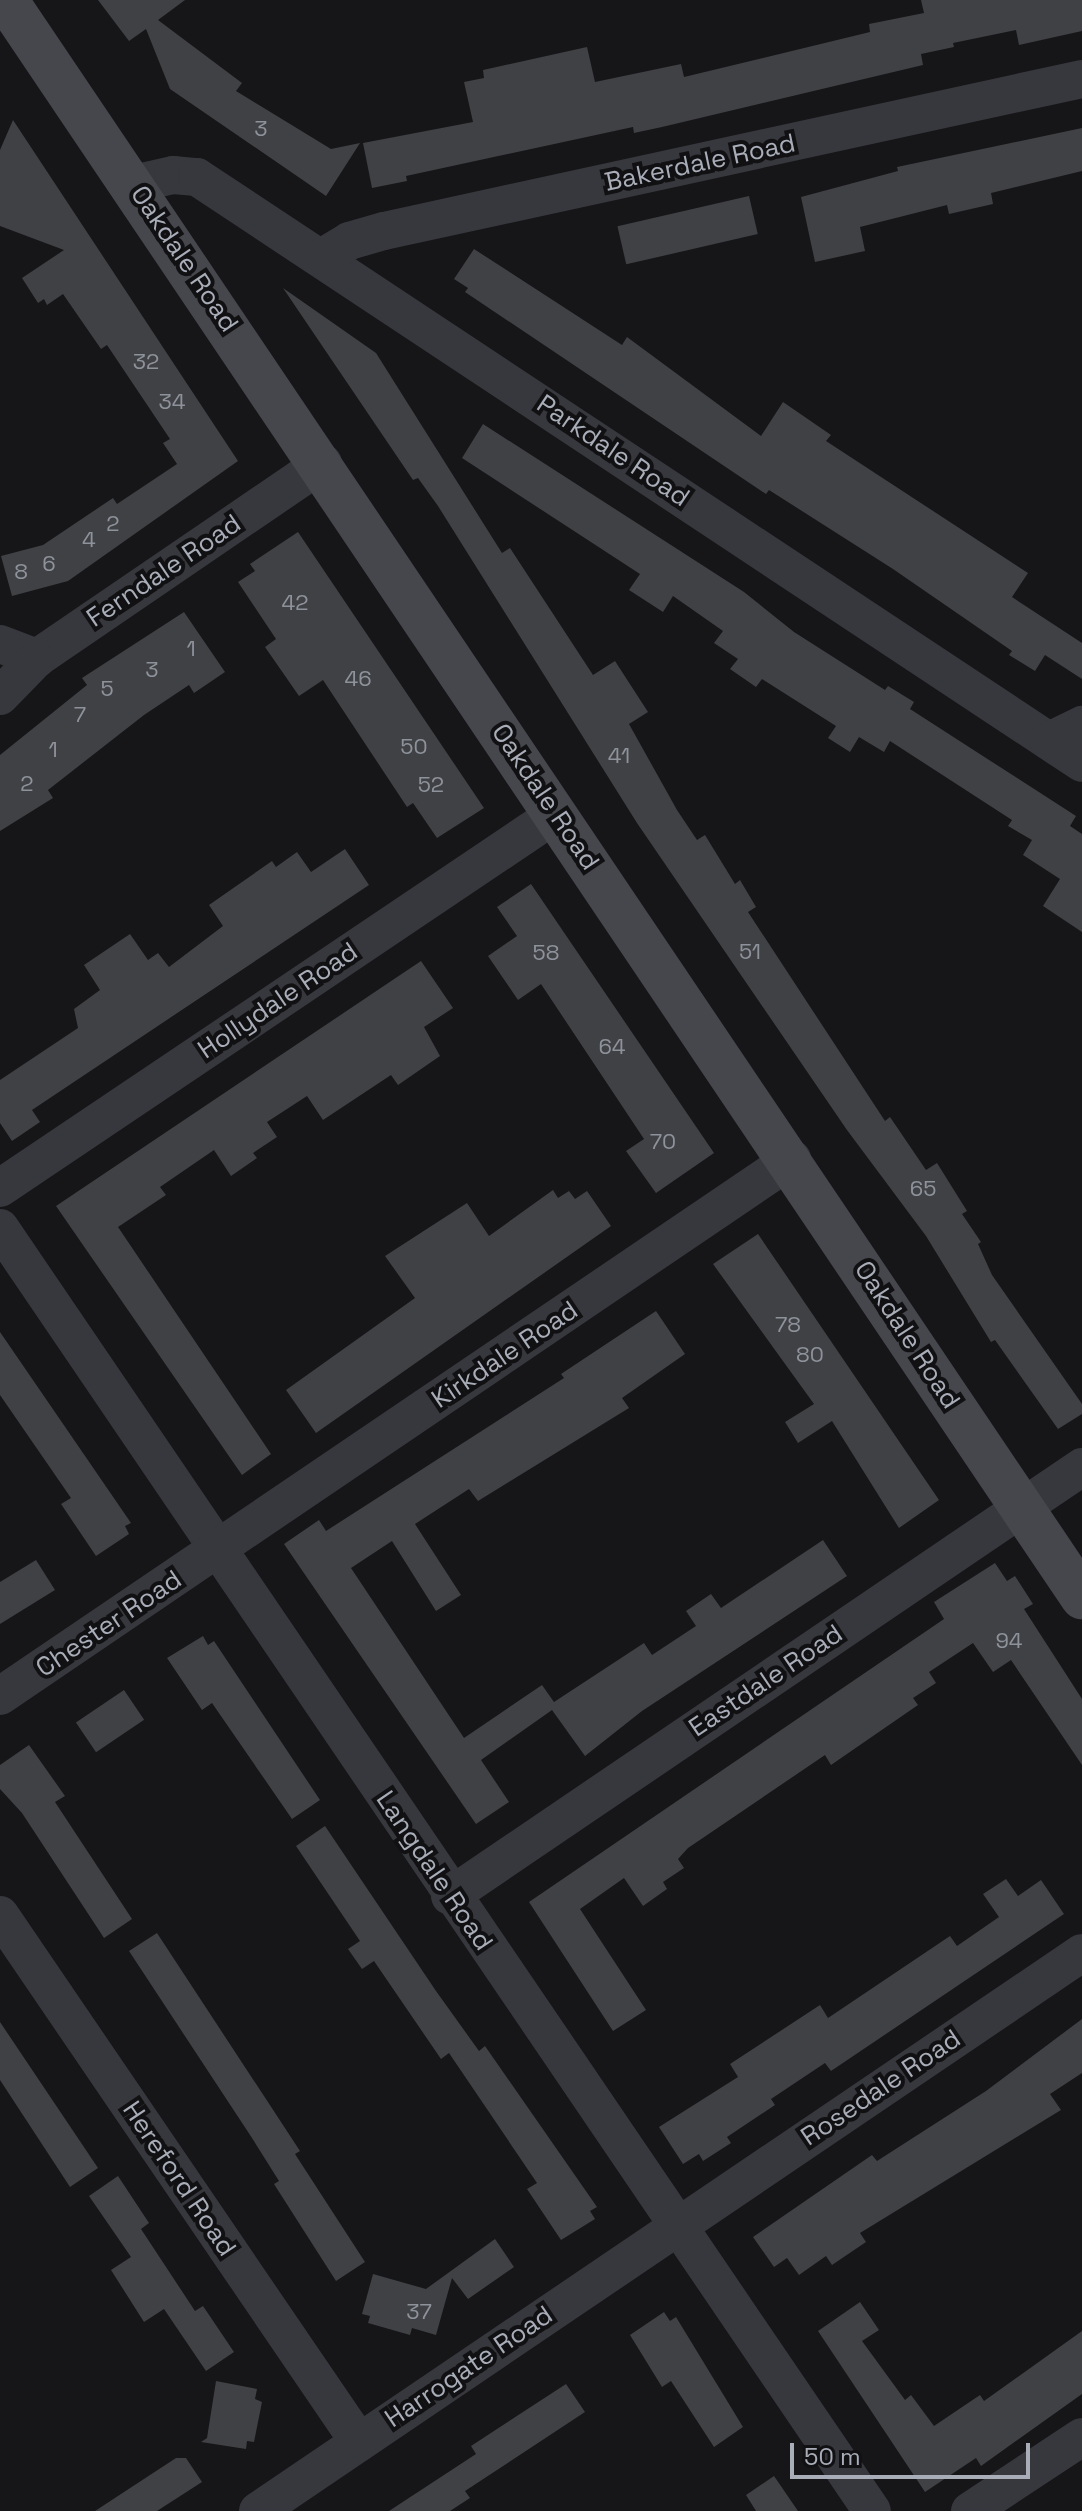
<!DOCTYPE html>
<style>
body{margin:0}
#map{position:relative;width:1082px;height:2511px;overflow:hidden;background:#161618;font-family:"Space Grotesk",sans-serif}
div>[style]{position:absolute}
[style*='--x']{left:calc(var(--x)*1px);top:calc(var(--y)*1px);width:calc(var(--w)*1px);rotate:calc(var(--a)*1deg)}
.building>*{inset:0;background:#404145;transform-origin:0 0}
.street>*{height:38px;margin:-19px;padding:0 19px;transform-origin:19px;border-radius:19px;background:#37383d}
.secondary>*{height:44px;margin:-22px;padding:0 22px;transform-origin:22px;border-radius:22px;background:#45474d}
span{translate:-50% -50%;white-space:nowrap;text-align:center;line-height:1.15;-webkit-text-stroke:8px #111113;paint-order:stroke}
.number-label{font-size:22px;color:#8e929b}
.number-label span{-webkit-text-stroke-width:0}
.street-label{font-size:26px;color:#a8adb8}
.scale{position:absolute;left:790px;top:2443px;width:240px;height:36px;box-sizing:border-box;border:4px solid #a8adb8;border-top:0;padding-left:10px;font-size:24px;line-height:28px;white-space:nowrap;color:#a8adb8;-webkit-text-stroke:6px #111113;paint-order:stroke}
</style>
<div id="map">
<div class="building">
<div style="clip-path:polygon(98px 0,185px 0,158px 20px,242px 83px,236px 91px,331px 149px,360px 143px,326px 196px,170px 89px,146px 29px,129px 41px)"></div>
<div style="clip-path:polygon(921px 0,1082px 0,1082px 31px,1019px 45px,1016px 30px,953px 43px,954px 47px,921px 54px,923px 65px,662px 127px,634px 133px,633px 127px,406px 176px,407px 181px,372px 188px,363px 143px,473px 122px,464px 82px,484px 78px,483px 70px,587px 47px,595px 82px,681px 64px,684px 77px,870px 32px,869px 24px,924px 13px)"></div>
<div style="clip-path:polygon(13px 120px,238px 461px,68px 581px,12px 596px,1px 556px,43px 545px,113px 498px,117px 504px,177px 464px,163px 443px,170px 439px,107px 345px,101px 349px,63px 294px,47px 305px,44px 299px,38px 303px,22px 278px,64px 250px,0 226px,0 150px)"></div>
<div style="clip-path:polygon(1082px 128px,1082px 171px,991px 193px,993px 204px,949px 214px,947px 205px,860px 227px,865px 251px,815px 262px,801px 197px,898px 171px,897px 167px)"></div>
<div style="left:749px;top:196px;width:39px;height:135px;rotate:77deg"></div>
<div style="clip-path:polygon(474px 249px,622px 345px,627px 337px,761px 436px,783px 402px,831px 435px,826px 441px,1028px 573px,1012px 597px,1082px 643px,1082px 679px,1045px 655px,1035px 671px,1009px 655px,1012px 651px,893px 569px,769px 490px,766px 494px,465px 292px,468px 288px,454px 279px)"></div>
<div style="clip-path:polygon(283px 288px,376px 353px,502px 553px,510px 548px,593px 675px,615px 661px,648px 712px,629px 724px,677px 810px,697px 840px,705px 835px,735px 884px,740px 880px,756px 907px,748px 912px,885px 1121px,890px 1117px,926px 1170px,937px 1163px,967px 1211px,962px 1214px,981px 1242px,978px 1244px,992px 1275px,1082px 1404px,1082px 1414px,1058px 1429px,995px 1340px,991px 1342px,926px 1236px,847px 1130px,637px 823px,438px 506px,418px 478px,413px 480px)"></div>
<div style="clip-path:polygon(483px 424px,744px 592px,794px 632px,885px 690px,888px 686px,914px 702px,910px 709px,1076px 816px,1070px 826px,1082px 834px,1082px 932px,1043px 906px,1060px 879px,1023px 855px,1032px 840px,1008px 826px,1012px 820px,890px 741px,884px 752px,859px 737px,850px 752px,828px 738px,836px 726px,762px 679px,756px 687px,730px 669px,738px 659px,714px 643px,723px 631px,673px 596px,663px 612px,629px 590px,640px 574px,462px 458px)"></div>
<div style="clip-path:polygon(298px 532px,484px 808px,437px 838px,413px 803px,407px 807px,323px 680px,299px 696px,265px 647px,276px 639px,238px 582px,255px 571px,250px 564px)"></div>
<div style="clip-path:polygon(184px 612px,225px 672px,194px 693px,189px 685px,144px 715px,48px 790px,53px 798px,0 831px,0 755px,87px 685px,82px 678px)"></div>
<div style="clip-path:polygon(345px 849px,369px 885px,32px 1110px,40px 1122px,12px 1141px,0 1123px,0 1080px,78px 1028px,74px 1009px,100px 990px,84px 965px,130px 934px,148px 960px,158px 953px,169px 967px,223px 926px,209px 905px,272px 861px,276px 867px,297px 852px,311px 872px)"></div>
<div style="clip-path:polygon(531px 884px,714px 1153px,656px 1193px,626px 1151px,644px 1139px,541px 984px,518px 1000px,488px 956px,517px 936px,497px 907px)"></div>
<div style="clip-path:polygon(421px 961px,453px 1008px,424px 1027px,440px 1056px,398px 1085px,391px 1075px,323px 1120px,307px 1096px,267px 1122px,277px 1137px,253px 1153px,257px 1158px,231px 1176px,214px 1150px,160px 1187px,166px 1195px,118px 1227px,271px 1454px,242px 1475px,56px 1206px)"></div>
<div style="clip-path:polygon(553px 1190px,558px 1198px,569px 1191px,575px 1199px,587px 1191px,611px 1226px,316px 1433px,286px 1390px,415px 1298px,385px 1256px,467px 1203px,489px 1236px)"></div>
<div style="clip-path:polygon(758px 1234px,939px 1500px,899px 1528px,832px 1421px,798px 1443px,785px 1422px,814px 1404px,713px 1264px)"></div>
<div style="clip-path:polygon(656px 1311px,685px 1354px,622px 1398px,629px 1408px,478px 1501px,469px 1489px,415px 1524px,461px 1595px,436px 1611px,392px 1541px,351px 1568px,464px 1738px,542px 1685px,554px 1702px,644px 1643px,652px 1655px,696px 1626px,686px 1611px,711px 1594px,721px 1608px,823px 1540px,847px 1576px,642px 1711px,585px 1756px,552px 1710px,481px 1760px,509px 1802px,476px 1824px,284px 1544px,319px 1520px,326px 1531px,564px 1378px,561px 1374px)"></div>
<div style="clip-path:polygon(0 1332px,131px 1523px,125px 1526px,129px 1534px,96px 1556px,61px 1504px,71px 1498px,0 1395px)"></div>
<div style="clip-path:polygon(36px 1560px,55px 1590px,0 1624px,0 1582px)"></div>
<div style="clip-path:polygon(995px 1563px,1007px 1581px,1015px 1576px,1033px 1604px,1024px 1609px,1082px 1699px,1082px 1765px,1011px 1660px,993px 1672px,973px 1643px,929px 1672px,936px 1683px,913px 1698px,918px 1705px,831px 1765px,825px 1755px,688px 1848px,678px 1859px,684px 1868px,663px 1882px,667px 1889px,643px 1906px,624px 1878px,580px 1909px,646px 2010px,613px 2031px,529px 1902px,944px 1619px,934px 1602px)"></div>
<div style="clip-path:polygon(203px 1636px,208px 1645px,214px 1641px,320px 1800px,292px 1819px,212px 1703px,202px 1710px,167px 1658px)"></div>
<div style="left:124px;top:1690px;width:36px;height:58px;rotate:56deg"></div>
<div style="clip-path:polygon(29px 1745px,65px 1796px,55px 1802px,132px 1919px,104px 1938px,22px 1813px,0 1789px,0 1765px)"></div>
<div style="clip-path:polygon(325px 1826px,436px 1991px,479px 2051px,485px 2046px,597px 2207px,590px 2211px,595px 2219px,561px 2240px,527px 2189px,537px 2183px,449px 2053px,441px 2059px,374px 1961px,362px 1969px,348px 1949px,360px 1941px,296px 1846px)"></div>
<div style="clip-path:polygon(1006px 1879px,1018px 1896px,1041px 1880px,1064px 1914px,831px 2071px,825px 2063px,771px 2099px,775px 2105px,727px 2137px,731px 2143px,703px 2161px,699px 2154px,683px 2164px,659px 2127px,738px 2077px,730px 2064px,820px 2005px,828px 2018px,950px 1936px,957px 1946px,999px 1917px,983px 1894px)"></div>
<div style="clip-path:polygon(157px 1933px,300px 2151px,295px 2154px,365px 2262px,336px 2281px,274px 2184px,279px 2181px,252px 2138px,129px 1951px)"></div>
<div style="clip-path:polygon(1082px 2019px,1082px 2073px,1050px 2094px,1061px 2110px,860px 2233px,866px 2242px,832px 2265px,826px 2256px,799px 2275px,787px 2258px,774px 2267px,753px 2237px,872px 2155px,877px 2161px,986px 2091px)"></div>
<div style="clip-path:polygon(0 2022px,98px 2168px,70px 2187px,0 2080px)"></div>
<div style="clip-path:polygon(118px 2176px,149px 2223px,141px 2229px,195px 2311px,203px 2306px,234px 2352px,206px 2371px,164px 2309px,144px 2322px,111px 2270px,131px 2257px,89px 2196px)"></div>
<div style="clip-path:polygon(495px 2239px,514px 2267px,468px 2299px,452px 2278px,436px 2335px,412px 2328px,410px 2335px,368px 2323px,370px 2316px,362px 2314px,373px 2274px,426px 2289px)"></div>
<div style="clip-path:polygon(860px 2302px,879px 2330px,862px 2341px,905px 2400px,911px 2395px,934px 2426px,980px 2395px,984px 2401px,1082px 2331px,1082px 2394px,981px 2466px,976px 2458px,925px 2492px,818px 2331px)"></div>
<div style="clip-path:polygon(664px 2312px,670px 2321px,676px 2317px,743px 2427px,714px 2447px,671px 2381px,662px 2387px,630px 2335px)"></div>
<div style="clip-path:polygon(216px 2381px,257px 2389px,255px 2399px,262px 2402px,254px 2442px,247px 2441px,246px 2449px,201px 2442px,207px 2438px)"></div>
<div style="clip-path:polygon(566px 2384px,585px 2412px,465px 2491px,470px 2498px,450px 2511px,389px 2511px,476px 2454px,471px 2446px)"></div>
<div style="clip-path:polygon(176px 2458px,186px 2458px,202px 2482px,157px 2511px,95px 2511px)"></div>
<div style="clip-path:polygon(774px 2476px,798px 2511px,756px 2511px,746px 2495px)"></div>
</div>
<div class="street">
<div style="--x:133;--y:184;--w:41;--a:-12.7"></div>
<div style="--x:173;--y:175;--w:24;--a:5"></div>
<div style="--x:197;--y:177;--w:1061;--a:33.51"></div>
<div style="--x:321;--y:258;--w:33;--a:-31"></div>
<div style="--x:349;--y:241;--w:36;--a:-16"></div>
<div style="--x:384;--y:231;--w:714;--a:-12.29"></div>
<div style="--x:0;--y:644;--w:40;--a:21"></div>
<div style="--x:37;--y:658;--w:346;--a:-34.3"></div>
<div style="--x:0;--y:696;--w:53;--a:-45.8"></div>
<div style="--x:1049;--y:741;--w:37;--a:-26"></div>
<div style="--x:0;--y:1188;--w:670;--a:-33.93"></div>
<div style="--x:0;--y:1228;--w:1551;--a:55.8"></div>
<div style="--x:0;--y:1696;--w:957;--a:-34.14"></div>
<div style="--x:450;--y:1896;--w:764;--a:-34.17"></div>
<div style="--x:0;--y:1915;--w:638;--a:55.74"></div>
<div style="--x:258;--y:2511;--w:995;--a:-34.11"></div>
<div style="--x:970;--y:2511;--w:134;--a:-33.5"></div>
</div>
<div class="secondary">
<div style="--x:6;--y:0;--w:1926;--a:56.03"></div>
</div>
<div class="number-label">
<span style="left:261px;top:129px">3</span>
<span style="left:146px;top:362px">32</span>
<span style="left:172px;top:402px">34</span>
<span style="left:113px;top:524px">2</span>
<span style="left:89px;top:540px">4</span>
<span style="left:49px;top:564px">6</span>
<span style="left:21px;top:572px">8</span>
<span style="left:295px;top:603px">42</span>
<span style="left:191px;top:649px">1</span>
<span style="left:152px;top:670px">3</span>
<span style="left:358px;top:679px">46</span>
<span style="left:107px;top:689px">5</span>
<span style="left:80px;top:715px">7</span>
<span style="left:414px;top:747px">50</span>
<span style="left:53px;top:750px">1</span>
<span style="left:619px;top:756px">41</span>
<span style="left:27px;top:784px">2</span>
<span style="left:431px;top:785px">52</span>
<span style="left:750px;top:952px">51</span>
<span style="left:546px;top:953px">58</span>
<span style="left:612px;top:1047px">64</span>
<span style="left:663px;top:1142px">70</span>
<span style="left:923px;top:1189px">65</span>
<span style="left:788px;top:1325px">78</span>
<span style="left:810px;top:1355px">80</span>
<span style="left:1009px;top:1641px">94</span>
<span style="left:419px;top:2312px">37</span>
</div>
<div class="street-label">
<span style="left:700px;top:163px;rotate:-12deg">Bakerdale Road</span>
<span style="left:184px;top:259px;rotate:56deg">Oakdale Road</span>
<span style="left:613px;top:451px;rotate:34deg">Parkdale Road</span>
<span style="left:164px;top:571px;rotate:-34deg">Ferndale Road</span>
<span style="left:545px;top:797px;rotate:56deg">Oakdale Road</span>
<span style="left:278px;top:1001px;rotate:-34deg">Hollydale Road</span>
<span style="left:907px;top:1335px;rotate:57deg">Oakdale Road</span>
<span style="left:505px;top:1355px;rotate:-34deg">Kirkdale Road</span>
<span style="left:109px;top:1624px;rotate:-34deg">Chester Road</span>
<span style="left:766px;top:1681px;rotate:-34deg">Eastdale Road</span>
<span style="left:434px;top:1871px;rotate:56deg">Langdale Road</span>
<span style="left:881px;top:2088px;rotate:-34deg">Rosedale Road</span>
<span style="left:179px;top:2179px;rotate:56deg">Hereford Road</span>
<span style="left:469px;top:2367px;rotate:-34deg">Harrogate Road</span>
</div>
<div class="scale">50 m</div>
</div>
